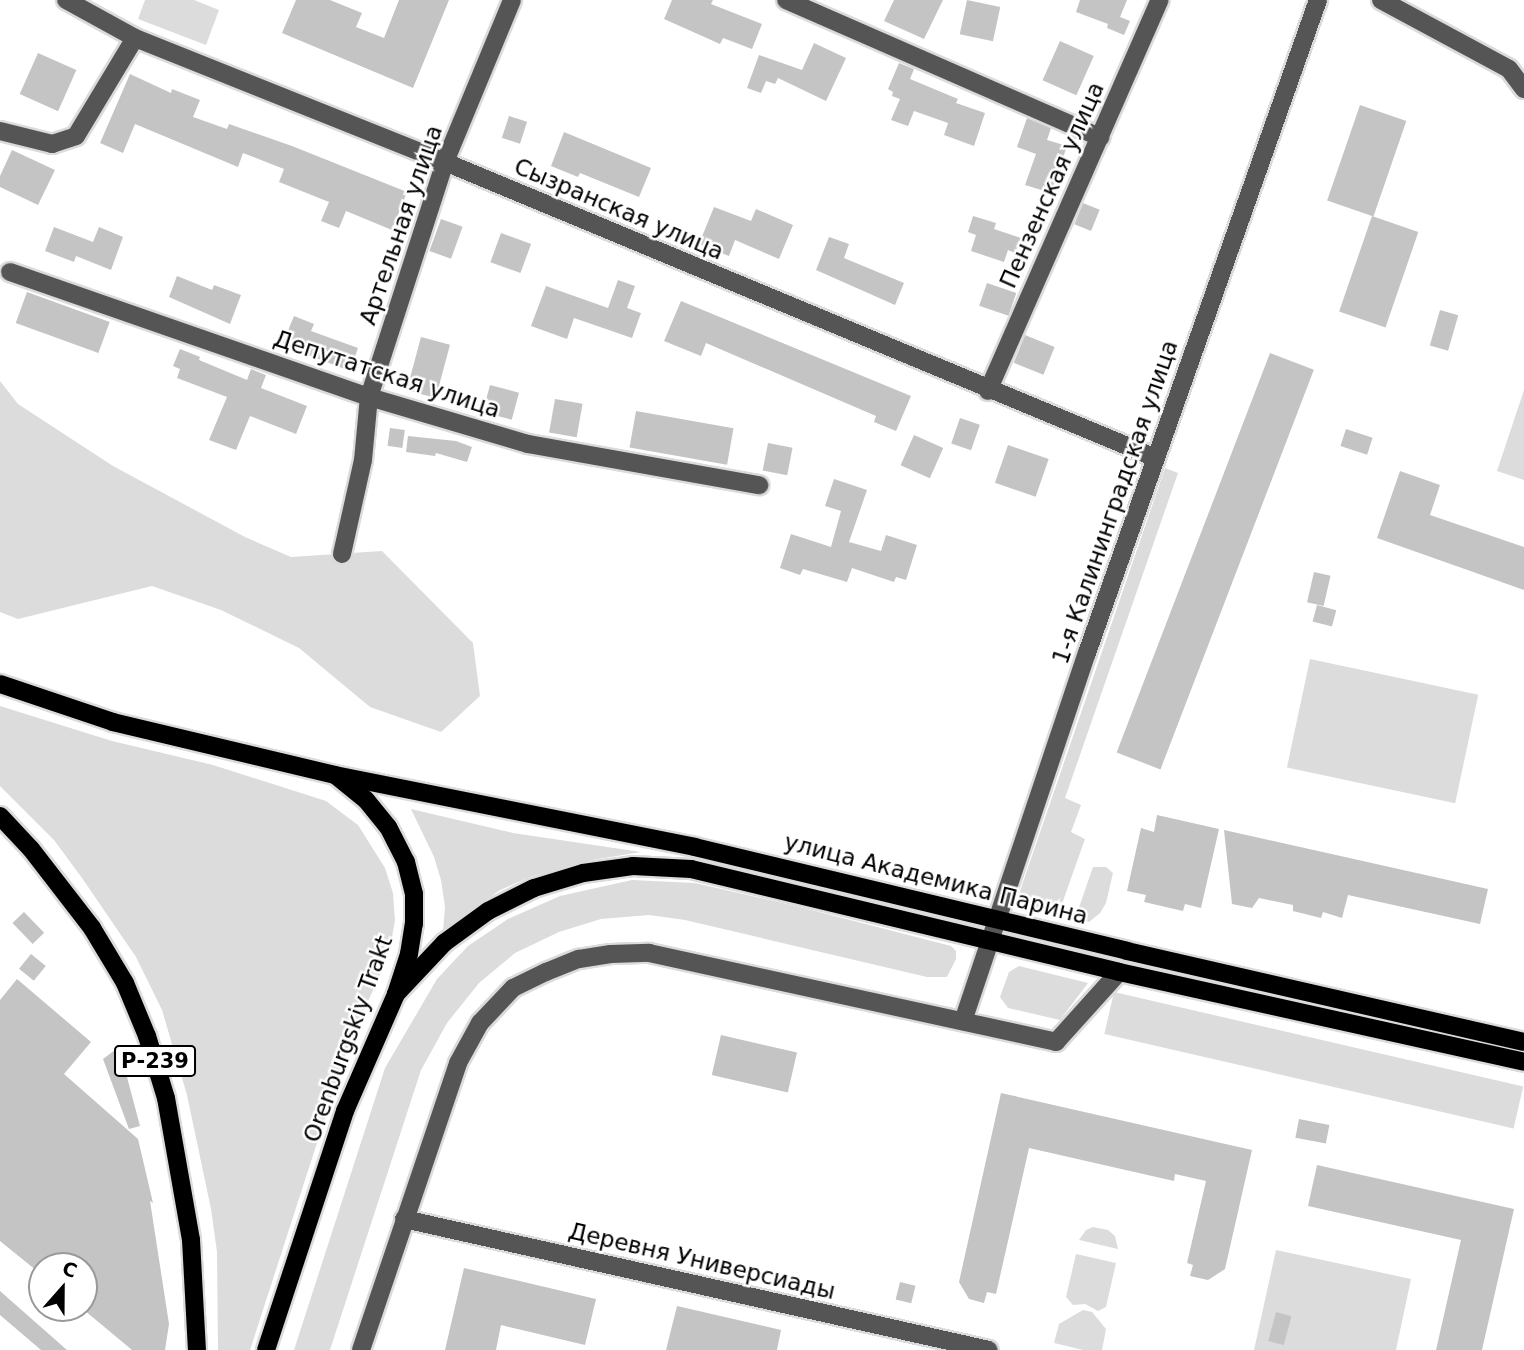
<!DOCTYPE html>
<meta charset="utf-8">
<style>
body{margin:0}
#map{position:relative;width:1524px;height:1350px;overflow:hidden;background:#fff;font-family:"DejaVu Sans",sans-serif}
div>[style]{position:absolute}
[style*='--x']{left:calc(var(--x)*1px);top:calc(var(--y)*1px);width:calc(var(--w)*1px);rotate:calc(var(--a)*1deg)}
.green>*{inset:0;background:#dcdcdc;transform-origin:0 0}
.building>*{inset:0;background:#c4c4c4;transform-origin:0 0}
.roads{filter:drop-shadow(2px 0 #dbdbdb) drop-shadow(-2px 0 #dbdbdb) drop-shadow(0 2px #dbdbdb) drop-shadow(0 -2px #dbdbdb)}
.minor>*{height:18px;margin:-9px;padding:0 9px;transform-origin:9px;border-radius:9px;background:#555}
.major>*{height:18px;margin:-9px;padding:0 9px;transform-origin:9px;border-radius:9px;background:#000}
span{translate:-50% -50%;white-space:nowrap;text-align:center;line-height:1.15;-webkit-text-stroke:5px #fff;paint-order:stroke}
.shield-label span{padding:2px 5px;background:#fff;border:2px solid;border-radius:5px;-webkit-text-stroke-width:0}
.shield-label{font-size:21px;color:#000;font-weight:700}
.street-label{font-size:23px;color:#000}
.north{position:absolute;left:28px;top:1252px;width:70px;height:70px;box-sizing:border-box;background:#fff;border:2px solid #999;border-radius:50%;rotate:21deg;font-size:19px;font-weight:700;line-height:28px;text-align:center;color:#000}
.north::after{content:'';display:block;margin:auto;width:24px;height:32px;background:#000;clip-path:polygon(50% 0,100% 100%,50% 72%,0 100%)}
</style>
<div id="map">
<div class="green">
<div style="clip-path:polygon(145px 0,194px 0,219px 10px,206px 45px,138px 19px)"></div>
<div style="clip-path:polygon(0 381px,18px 404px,113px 466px,245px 537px,291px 557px,382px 551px,473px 643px,480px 696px,441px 732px,370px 707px,299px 648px,221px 610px,152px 586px,18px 619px,0 612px)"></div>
<div style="clip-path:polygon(1524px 390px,1524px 480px,1497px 471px)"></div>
<div style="clip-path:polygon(1165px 468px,1178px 473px,1065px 798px,1081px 805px,1071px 832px,1085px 839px,1058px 915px,1023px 907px,1019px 895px,1023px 882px)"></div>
<div style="left:1310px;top:659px;width:172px;height:111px;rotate:12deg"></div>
<div style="clip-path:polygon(0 706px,112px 741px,213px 765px,326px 801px,358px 825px,385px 868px,393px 893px,395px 920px,391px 943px,384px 966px,350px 1041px,250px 1350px,218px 1350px,217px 1252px,211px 1209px,187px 1095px,162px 1010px,136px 957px,82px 878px,54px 840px,0 786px)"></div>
<div style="clip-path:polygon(411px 809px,513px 833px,641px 852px,592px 860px,530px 877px,500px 890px,443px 931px,445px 907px,441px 880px,434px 857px)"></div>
<div style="clip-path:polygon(1093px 867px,1106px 867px,1113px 873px,1106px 903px,1100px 913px,1089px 922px,1075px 919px)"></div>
<div style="clip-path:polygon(632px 880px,695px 883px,796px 906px,951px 946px,956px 951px,956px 959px,947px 977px,927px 977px,685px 920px,649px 915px,601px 919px,559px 932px,515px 953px,479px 983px,447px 1023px,421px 1070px,330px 1350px,294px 1350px,385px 1068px,437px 979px,468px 946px,508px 919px,560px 896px)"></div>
<div style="clip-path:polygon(1019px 966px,1088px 983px,1060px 1020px,1008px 1008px,1000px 997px,1009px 972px)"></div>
<div style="left:1114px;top:992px;width:420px;height:43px;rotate:13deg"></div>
<div style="clip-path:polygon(1093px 1227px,1108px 1230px,1115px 1236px,1118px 1249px,1079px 1240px,1086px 1230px)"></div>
<div style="clip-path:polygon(1276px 1250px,1411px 1279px,1396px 1350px,1254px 1350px)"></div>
<div style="clip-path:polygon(1076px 1254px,1116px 1263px,1106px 1307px,1098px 1311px,1085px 1304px,1073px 1305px,1066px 1297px)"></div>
<div style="clip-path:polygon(1083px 1310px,1092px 1312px,1106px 1329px,1102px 1350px,1083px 1350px,1054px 1343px,1059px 1324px)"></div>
</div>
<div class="building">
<div style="clip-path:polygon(296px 0,330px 0,362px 13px,356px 27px,384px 38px,399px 0,449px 0,413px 88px,282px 33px)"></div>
<div style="clip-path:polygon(672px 0,713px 0,711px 4px,762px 24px,752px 49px,723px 38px,720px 44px,664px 19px)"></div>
<div style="clip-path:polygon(894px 0,943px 0,924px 39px,884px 21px)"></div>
<div style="left:967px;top:0;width:34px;height:35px;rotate:12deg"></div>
<div style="clip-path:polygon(1080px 0,1127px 0,1120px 17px,1130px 21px,1124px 35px,1107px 28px,1108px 24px,1076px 12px)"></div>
<div style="left:1060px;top:41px;width:37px;height:43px;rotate:24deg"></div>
<div style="clip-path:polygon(814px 43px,846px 58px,826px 101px,778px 78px,775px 84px,766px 81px,761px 93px,747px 88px,759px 55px,802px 70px)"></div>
<div style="left:38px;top:53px;width:42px;height:45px;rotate:24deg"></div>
<div style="clip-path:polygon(899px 63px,914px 69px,910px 79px,958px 99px,956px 103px,985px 113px,974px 146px,944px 135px,948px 123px,914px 111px,908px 126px,891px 120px,900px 99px,892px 96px,893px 92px,888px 89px)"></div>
<div style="clip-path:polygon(130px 74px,171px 93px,172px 89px,200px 100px,193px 117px,227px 129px,229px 124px,292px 146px,407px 192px,392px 230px,346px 211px,339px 228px,321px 221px,329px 202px,279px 182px,284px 169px,243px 153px,238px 167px,135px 124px,123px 153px,100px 143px)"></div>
<div style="left:1360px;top:105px;width:49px;height:101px;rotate:19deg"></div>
<div style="left:509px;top:116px;width:19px;height:23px;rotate:18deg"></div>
<div style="clip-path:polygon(1027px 118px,1051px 128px,1047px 140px,1067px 146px,1051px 193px,1025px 185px,1036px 154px,1017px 147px)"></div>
<div style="clip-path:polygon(564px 132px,651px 168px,639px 197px,580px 173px,578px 177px,551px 166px)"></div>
<div style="clip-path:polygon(12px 150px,55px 170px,38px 205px,0 187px,0 176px)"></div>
<div style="left:1083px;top:203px;width:18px;height:23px;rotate:22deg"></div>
<div style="clip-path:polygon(714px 207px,751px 221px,756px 209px,793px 225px,779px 259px,735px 240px,729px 256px,699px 244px)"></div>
<div style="clip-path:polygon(973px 216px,996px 223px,994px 229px,1021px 238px,1015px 253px,1008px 250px,1004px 262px,971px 251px,976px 235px,968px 232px)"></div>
<div style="left:1372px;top:216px;width:49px;height:101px;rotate:19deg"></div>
<div style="left:441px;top:219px;width:23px;height:34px;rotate:20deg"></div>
<div style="clip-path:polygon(54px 227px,93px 242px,99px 227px,123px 237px,111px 270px,76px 256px,74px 262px,45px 251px)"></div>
<div style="left:501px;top:233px;width:32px;height:31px;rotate:20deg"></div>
<div style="clip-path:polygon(829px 237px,849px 244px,844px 258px,904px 283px,895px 305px,816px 270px)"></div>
<div style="clip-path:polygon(177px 276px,212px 290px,214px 285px,241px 295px,230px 324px,169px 297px)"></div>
<div style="clip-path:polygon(618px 280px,635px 286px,627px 308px,641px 313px,632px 338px,574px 318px,567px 339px,531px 326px,546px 286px,608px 308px)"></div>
<div style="left:987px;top:283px;width:31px;height:24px;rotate:19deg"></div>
<div style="left:27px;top:292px;width:88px;height:33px;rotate:20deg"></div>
<div style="clip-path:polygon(681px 301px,911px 396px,896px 431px,874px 422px,876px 416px,706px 343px,701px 356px,664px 341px)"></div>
<div style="left:1440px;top:310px;width:19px;height:37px;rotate:16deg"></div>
<div style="clip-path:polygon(294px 316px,314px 324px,311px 331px,358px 348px,350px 371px,282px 345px)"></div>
<div style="left:1025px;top:335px;width:32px;height:30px;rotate:22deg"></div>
<div style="left:421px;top:337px;width:30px;height:55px;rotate:15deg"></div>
<div style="clip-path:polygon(180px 349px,200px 357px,199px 360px,247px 380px,251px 369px,266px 375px,261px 388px,307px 406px,296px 434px,250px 416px,236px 450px,209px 440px,227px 397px,177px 378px,180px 369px,173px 366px)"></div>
<div style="left:1270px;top:353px;width:47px;height:428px;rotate:21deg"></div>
<div style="left:490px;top:385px;width:30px;height:28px;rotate:15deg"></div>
<div style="left:555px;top:399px;width:28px;height:34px;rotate:10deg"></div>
<div style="left:636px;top:411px;width:99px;height:37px;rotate:10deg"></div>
<div style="left:960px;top:418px;width:21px;height:27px;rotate:19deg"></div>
<div style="left:390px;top:428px;width:15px;height:18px;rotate:8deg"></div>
<div style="left:1346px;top:429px;width:28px;height:18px;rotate:18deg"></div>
<div style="left:914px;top:435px;width:32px;height:33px;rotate:24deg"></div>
<div style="clip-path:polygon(408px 436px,456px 441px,472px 447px,467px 462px,436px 453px,435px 456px,406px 452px)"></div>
<div style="left:768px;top:443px;width:25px;height:28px;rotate:11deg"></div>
<div style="left:1008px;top:445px;width:43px;height:40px;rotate:19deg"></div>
<div style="clip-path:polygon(1400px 471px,1440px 485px,1430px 515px,1524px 547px,1524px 590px,1377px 538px)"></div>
<div style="clip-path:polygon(834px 479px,867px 490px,849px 542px,881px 551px,886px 535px,917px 545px,906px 580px,896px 577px,894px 582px,852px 568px,847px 582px,803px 569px,800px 575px,780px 568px,791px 534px,831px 547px,841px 511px,825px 506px)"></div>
<div style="left:1314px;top:572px;width:17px;height:31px;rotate:13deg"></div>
<div style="left:1317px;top:605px;width:20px;height:17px;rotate:15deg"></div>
<div style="clip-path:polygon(1157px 815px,1219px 829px,1201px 908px,1185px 904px,1183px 911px,1144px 902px,1146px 895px,1127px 891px,1141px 828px,1154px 832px)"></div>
<div style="clip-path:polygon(1224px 830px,1488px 889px,1480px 924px,1348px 895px,1342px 918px,1323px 912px,1321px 918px,1293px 911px,1293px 905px,1259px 898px,1252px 908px,1232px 904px)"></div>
<div style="left:24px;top:912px;width:29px;height:16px;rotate:46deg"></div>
<div style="left:31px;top:954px;width:19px;height:19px;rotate:39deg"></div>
<div style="clip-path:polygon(17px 979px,91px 1042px,64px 1074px,138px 1139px,153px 1203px,150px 1201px,169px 1324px,165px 1350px,132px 1350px,84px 1310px,84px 1266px,42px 1266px,42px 1275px,0 1241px,0 1000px)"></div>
<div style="left:721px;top:1035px;width:78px;height:41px;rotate:13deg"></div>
<div style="clip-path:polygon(119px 1047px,140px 1126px,129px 1129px,103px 1059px)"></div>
<div style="clip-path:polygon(1001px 1093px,1252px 1150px,1225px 1269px,1208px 1280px,1190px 1276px,1193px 1265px,1187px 1263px,1206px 1181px,1175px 1174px,1174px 1181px,1029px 1148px,996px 1294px,987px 1292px,984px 1303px,969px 1299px,959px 1282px)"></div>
<div style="left:1299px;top:1119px;width:31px;height:19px;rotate:11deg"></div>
<div style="clip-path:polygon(1317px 1165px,1514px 1209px,1482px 1350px,1436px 1350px,1461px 1240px,1308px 1206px)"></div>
<div style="clip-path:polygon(464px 1268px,596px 1299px,585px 1345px,501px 1325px,496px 1350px,445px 1350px)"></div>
<div style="left:900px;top:1282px;width:16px;height:18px;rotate:14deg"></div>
<div style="clip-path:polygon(0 1291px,67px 1350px,41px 1350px,0 1315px)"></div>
<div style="clip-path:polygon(677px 1306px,781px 1330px,777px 1350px,666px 1350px)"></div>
<div style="left:1276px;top:1312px;width:16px;height:30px;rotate:15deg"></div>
</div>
<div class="roads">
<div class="minor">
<div style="--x:66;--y:0;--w:79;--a:28.8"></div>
<div style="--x:135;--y:38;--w:334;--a:21.8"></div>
<div style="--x:445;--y:162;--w:770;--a:22.6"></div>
<div style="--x:786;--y:0;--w:343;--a:23.6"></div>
<div style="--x:1381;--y:0;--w:145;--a:28.3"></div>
<div style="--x:1509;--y:69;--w:25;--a:53"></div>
<div style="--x:0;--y:131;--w:54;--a:14"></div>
<div style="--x:52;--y:144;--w:25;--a:-18"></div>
<div style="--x:76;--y:136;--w:114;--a:-59"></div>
<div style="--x:10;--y:272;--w:380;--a:19.2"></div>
<div style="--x:369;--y:397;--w:166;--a:16.5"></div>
<div style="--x:528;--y:444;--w:235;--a:10.1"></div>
<div style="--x:988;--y:391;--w:427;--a:-66.3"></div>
<div style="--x:342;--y:554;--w:96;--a:-77.4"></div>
<div style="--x:363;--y:460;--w:63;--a:-84.6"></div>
<div style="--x:369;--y:397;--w:247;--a:-72.1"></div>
<div style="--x:445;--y:162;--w:175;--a:-67.5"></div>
<div style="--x:963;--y:1021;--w:388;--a:-71.4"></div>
<div style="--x:1087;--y:653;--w:693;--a:-70.52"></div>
<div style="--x:404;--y:1219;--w:599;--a:12.62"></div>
<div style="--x:361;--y:1350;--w:303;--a:-71.3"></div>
<div style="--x:458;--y:1063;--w:46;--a:-61.2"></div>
<div style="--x:480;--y:1023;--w:48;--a:-46.7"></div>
<div style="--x:513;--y:988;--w:37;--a:-26"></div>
<div style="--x:546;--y:972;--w:35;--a:-22"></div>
<div style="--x:579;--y:959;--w:32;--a:-9"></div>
<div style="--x:611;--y:954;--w:38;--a:-2"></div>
<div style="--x:649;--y:953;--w:417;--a:12.3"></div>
<div style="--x:1056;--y:1042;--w:94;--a:-48"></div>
</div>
<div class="major">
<div style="--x:0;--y:684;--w:119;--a:18.6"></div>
<div style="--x:113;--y:722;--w:228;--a:13.4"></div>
<div style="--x:335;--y:775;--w:367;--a:11.3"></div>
<div style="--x:695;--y:847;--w:444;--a:13.5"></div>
<div style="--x:1127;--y:951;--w:407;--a:12.9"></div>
<div style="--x:0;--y:816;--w:45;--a:46.8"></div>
<div style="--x:31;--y:849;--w:100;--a:52.3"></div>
<div style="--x:92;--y:928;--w:64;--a:59"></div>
<div style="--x:125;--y:983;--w:57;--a:67.5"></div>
<div style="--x:147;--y:1036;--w:65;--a:73"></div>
<div style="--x:166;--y:1098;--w:144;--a:80"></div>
<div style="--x:191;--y:1240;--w:110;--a:86.9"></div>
<div style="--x:396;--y:994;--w:70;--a:-46.7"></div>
<div style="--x:444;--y:943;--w:54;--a:-36"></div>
<div style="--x:488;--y:911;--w:51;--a:-26.6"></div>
<div style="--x:534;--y:888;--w:51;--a:-17"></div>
<div style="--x:583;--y:873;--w:50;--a:-8"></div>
<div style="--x:633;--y:866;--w:58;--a:3"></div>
<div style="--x:691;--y:869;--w:440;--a:13.5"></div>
<div style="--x:1119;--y:972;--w:415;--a:12.5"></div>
<div style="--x:266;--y:1350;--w:252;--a:-71.7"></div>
<div style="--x:345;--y:1111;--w:128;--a:-66.4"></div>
<div style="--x:396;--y:994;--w:42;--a:-72"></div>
<div style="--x:409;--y:954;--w:30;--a:-81"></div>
<div style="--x:414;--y:924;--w:30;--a:-90"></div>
<div style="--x:414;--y:894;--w:33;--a:-104"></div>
<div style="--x:406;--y:862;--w:39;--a:-117"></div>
<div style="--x:388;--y:827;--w:35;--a:-129"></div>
<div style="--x:366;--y:800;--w:36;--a:-141"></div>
</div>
</div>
<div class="shield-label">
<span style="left:155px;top:1061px">Р-239</span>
</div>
<div class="street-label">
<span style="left:1052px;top:185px;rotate:-66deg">Пензенская улица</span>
<span style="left:619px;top:209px;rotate:23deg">Сызранская улица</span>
<span style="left:401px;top:225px;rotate:-71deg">Артельная улица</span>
<span style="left:387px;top:374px;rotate:18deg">Депутатская улица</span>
<span style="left:1115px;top:502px;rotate:-71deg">1-я Калининградская улица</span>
<span style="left:936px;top:879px;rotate:14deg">улица Академика Парина</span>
<span style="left:348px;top:1039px;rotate:-70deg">Orenburgskiy Trakt</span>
<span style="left:702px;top:1261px;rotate:13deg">Деревня Универсиады</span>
</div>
<div class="north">С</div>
</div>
